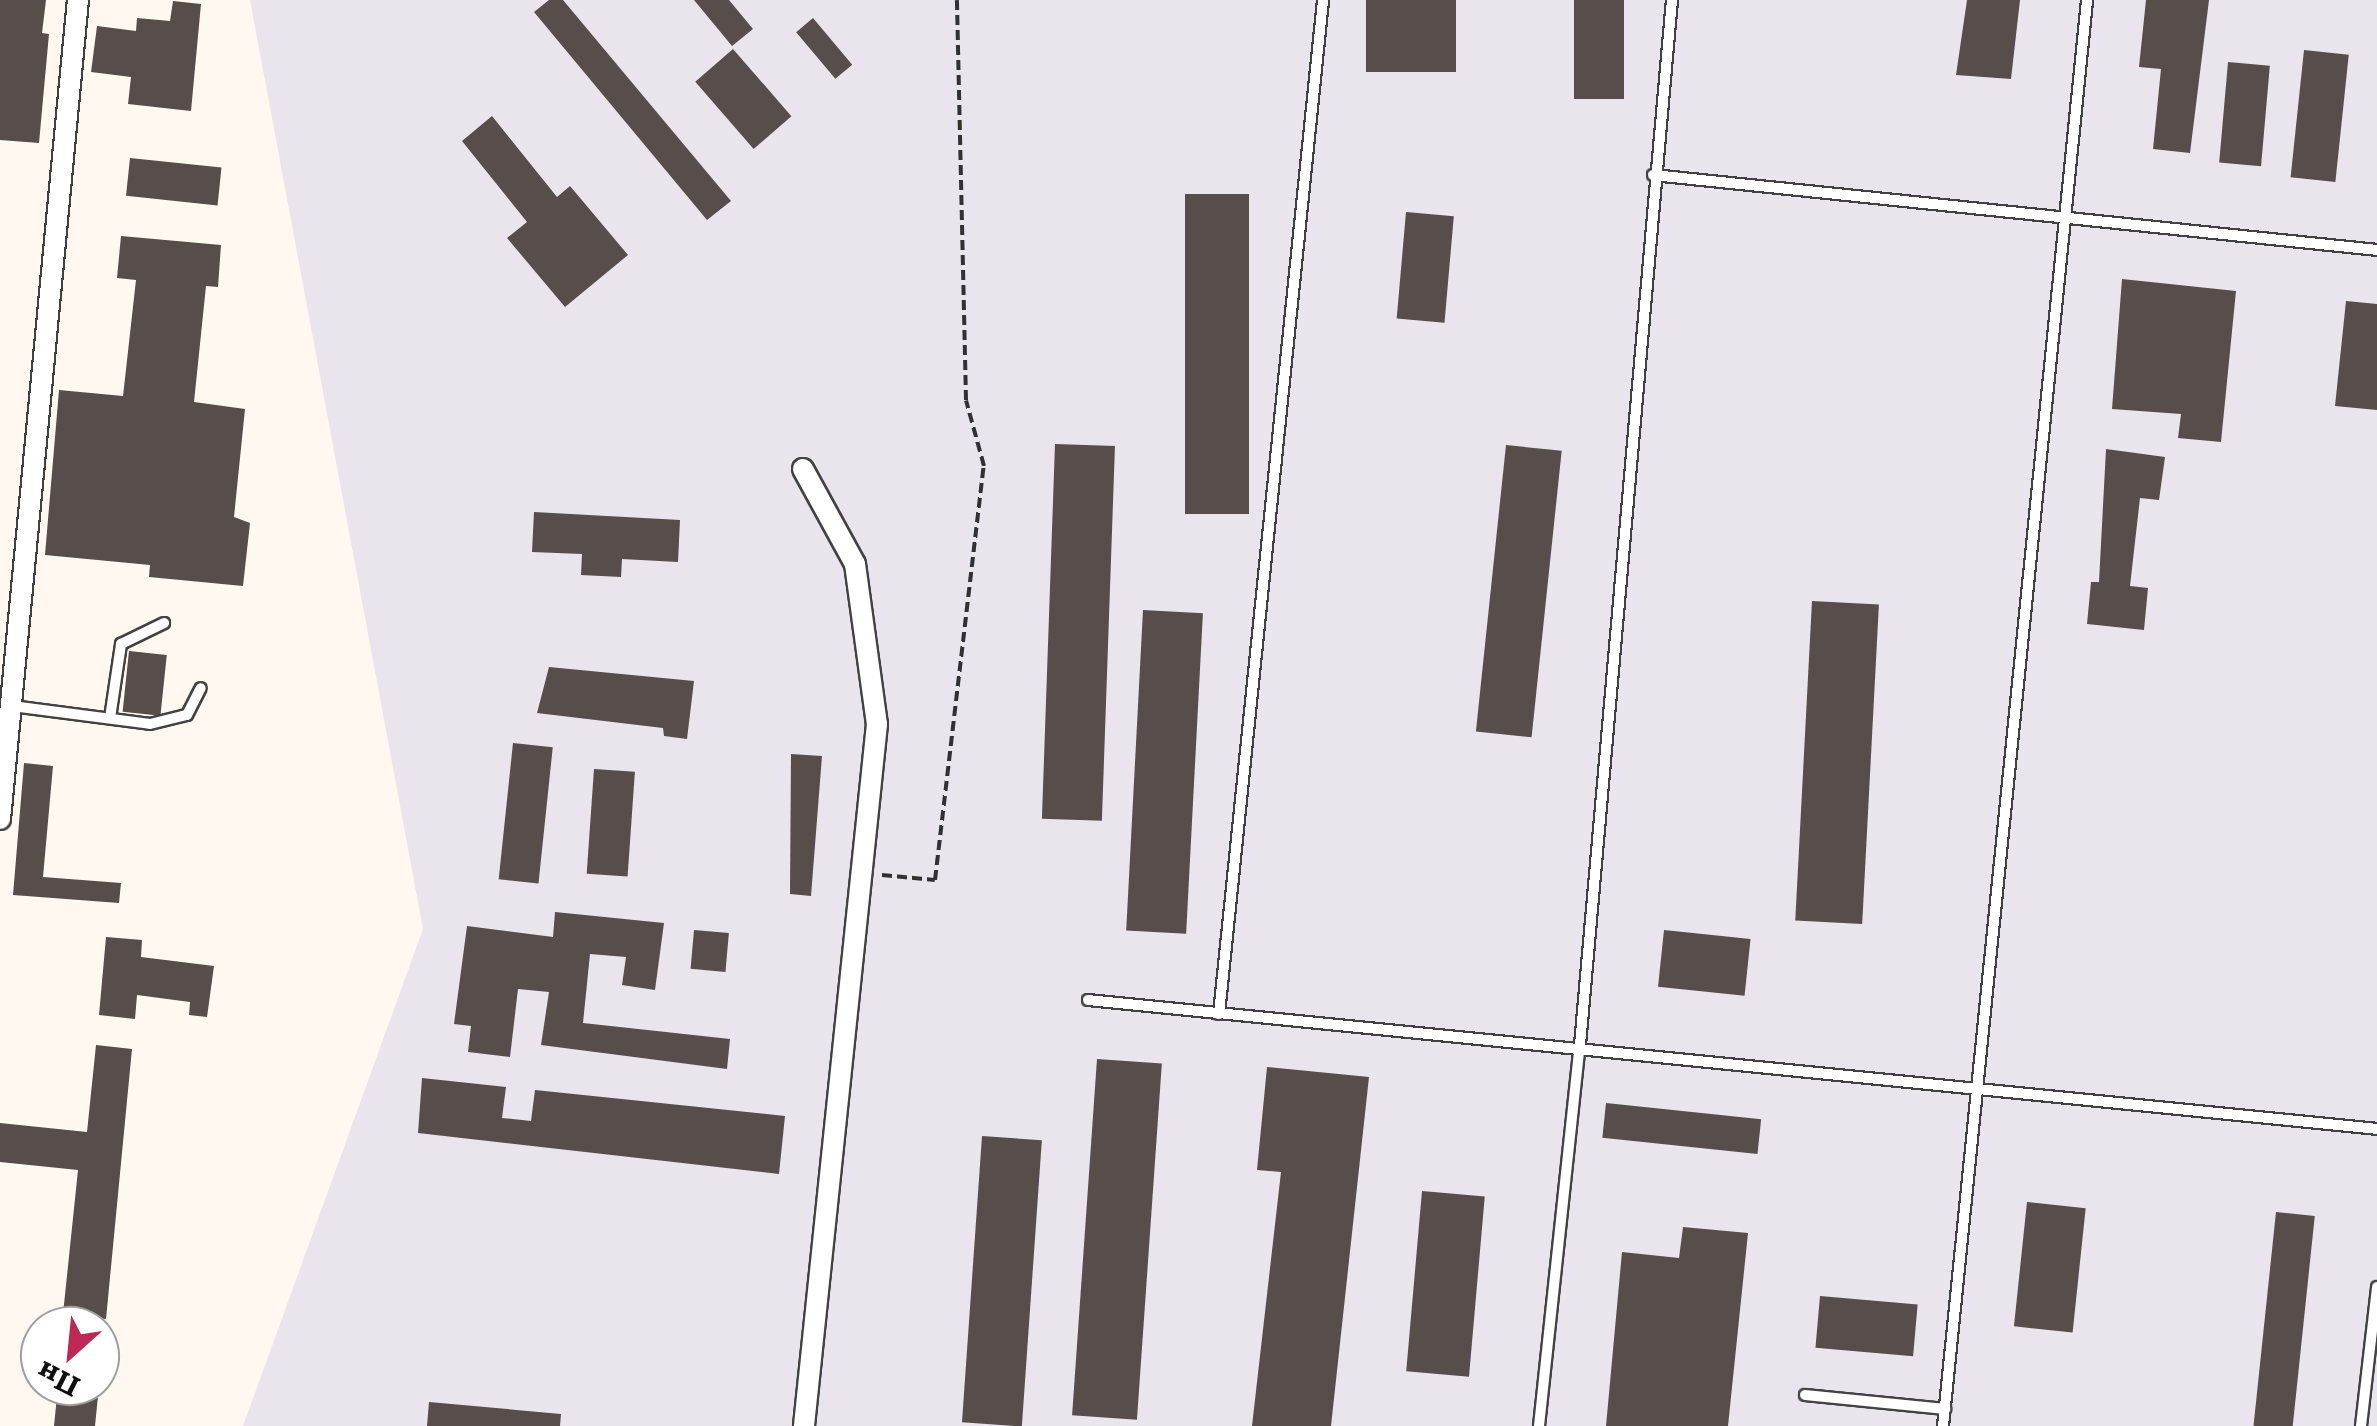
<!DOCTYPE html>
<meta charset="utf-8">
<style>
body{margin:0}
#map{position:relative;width:2377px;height:1426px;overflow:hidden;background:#fff8f1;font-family:Literata,serif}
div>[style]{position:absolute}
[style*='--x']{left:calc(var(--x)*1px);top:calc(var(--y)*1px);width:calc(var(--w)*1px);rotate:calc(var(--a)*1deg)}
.industrial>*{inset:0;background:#eae4ed}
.building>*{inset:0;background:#574d4b;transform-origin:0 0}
.path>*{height:4px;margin-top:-2px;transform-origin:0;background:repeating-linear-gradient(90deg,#313131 0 10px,transparent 0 15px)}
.roads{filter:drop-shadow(2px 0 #424242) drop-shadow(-2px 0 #424242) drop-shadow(0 2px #424242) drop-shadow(0 -2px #424242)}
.service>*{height:10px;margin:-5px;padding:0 5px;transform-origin:5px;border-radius:5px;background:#fff}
.minor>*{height:20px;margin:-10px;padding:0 10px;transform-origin:10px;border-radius:10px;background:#fff}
span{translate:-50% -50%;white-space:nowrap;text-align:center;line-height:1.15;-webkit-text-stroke:10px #fff;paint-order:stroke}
.north{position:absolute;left:20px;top:1306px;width:100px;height:100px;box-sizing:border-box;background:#fff;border:2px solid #9f9f9f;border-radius:50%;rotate:207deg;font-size:28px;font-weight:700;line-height:40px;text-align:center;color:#0f0f0f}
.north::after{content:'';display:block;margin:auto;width:35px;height:45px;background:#bd2855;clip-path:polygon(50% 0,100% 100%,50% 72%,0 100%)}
</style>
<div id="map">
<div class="industrial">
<div style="clip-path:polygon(250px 0,2377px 0,2377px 1426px,243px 1426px,423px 929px)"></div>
</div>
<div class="building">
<div style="clip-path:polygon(0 0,46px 0,42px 33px,49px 34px,39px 143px,0 140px)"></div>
<div style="clip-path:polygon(549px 0,563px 0,731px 201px,707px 220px,534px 12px)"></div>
<div style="clip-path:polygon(694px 0,729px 0,753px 29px,732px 46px)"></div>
<div style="left:1366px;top:0;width:90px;height:72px"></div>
<div style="left:1574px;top:0;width:50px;height:99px"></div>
<div style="clip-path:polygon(1967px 0,2020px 0,2011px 79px,1956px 75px)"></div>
<div style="clip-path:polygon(2146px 0,2209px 0,2190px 153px,2153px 149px,2161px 69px,2139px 67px)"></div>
<div style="clip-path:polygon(173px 1px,201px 4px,191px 111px,128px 104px,131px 77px,91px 72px,97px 26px,136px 31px,137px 18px,170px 21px)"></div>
<div style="left:813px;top:18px;width:61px;height:22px;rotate:50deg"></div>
<div style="left:733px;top:49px;width:89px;height:50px;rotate:49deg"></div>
<div style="left:2304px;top:50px;width:45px;height:128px;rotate:6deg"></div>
<div style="left:2228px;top:62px;width:42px;height:101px;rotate:5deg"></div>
<div style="clip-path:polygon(492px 116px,557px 197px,570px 186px,628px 255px,565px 307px,507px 238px,527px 222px,462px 141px)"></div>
<div style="left:130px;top:158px;width:92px;height:38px;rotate:6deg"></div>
<div style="left:1185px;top:194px;width:64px;height:320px"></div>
<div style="left:1406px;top:212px;width:48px;height:107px;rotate:5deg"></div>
<div style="clip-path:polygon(121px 236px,221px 245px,218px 287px,206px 286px,194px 402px,245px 409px,234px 517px,250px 523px,243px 586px,149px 577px,150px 565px,45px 555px,59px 390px,123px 396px,136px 280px,117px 278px)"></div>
<div style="clip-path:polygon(2122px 279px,2236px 291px,2221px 442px,2178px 438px,2181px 414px,2112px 409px)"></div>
<div style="clip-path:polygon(2346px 301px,2377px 304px,2377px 410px,2335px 406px)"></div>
<div style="left:1055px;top:444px;width:60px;height:375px;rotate:2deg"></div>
<div style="left:1506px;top:445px;width:56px;height:288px;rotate:6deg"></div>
<div style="clip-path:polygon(2106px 449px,2165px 457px,2159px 500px,2140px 498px,2130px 586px,2148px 588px,2144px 630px,2087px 624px,2091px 582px,2099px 582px)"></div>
<div style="clip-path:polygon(534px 512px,680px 520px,678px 562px,622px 559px,621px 577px,581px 575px,582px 554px,532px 552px)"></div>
<div style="left:1812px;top:601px;width:67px;height:320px;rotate:3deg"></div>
<div style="left:1143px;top:610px;width:60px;height:321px;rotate:3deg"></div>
<div style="left:129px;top:651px;width:38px;height:61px;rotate:6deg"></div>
<div style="clip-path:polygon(549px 667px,694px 681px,687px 739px,664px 736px,663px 728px,537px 713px)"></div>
<div style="left:513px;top:743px;width:40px;height:137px;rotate:6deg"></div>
<div style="clip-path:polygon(791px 754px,822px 756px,811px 896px,790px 894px)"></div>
<div style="clip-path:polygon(24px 763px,53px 766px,43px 877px,121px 883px,119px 903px,13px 895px)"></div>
<div style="left:594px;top:769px;width:41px;height:105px;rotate:4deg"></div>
<div style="clip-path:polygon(555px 912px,664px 923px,655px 990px,622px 985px,626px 957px,590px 954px,583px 1023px,730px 1039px,727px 1069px,541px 1045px,549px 992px,518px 989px,510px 1057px,468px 1052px,471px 1026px,454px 1024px,467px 926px,553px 937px)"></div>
<div style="left:694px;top:930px;width:35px;height:39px;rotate:5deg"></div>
<div style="left:1664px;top:930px;width:87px;height:57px;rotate:6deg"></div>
<div style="clip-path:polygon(106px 937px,142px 940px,141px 957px,214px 966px,207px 1017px,189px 1015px,190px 1002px,137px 995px,135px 1019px,99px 1015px)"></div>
<div style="clip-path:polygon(96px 1045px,132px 1049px,106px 1319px,63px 1314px,78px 1170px,0 1162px,0 1123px,87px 1132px)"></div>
<div style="left:1097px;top:1059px;width:65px;height:357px;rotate:4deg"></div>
<div style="clip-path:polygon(1267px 1067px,1369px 1077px,1331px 1426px,1252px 1426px,1281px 1172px,1257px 1170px)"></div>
<div style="clip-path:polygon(422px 1078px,506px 1087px,502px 1118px,531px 1121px,535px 1090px,785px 1116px,779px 1174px,418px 1133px)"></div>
<div style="left:1606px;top:1103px;width:156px;height:35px;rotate:6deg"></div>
<div style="left:982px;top:1136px;width:60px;height:287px;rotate:4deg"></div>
<div style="left:1422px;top:1191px;width:63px;height:181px;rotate:5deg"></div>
<div style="left:2027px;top:1202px;width:59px;height:125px;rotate:6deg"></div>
<div style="left:2276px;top:1212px;width:39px;height:215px;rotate:6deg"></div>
<div style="clip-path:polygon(1683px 1227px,1748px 1233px,1728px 1426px,1606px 1426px,1622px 1252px,1679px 1258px)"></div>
<div style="left:1820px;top:1296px;width:98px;height:52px;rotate:5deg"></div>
<div style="clip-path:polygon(58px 1386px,99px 1386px,95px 1426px,54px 1426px)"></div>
<div style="clip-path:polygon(429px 1402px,561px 1414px,560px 1426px,427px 1426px)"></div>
</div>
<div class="path">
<div style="--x:882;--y:875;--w:53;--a:5.4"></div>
<div style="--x:935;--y:880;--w:417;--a:-83.3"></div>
<div style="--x:984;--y:466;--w:68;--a:-105.3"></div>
<div style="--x:966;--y:400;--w:400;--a:-91.3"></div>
</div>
<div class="roads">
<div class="service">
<div style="--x:1653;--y:175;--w:728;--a:5.91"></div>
<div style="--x:12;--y:706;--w:139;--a:7.4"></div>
<div style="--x:150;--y:724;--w:38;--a:-14"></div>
<div style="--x:187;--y:715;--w:30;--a:-63"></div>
<div style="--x:110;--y:718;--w:75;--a:-81.5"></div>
<div style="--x:121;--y:644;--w:48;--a:-26"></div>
<div style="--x:1088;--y:1000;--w:1295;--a:5.71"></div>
<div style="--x:1219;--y:1014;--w:1019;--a:-84.14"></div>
<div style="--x:1805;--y:1395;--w:141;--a:5.7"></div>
<div style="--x:1539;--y:1426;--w:383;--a:-83.9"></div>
<div style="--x:1580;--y:1045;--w:1049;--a:-84.97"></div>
<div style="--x:1943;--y:1426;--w:1433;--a:-84.23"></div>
<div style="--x:2361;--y:1426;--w:140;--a:-83.4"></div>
</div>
<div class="minor">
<div style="--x:803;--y:469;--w:108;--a:61.3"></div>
<div style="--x:855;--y:564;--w:162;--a:82.2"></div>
<div style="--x:877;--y:724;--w:706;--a:95.94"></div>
<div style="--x:0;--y:819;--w:823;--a:-84.56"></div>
</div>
</div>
<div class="north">Пн</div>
</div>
